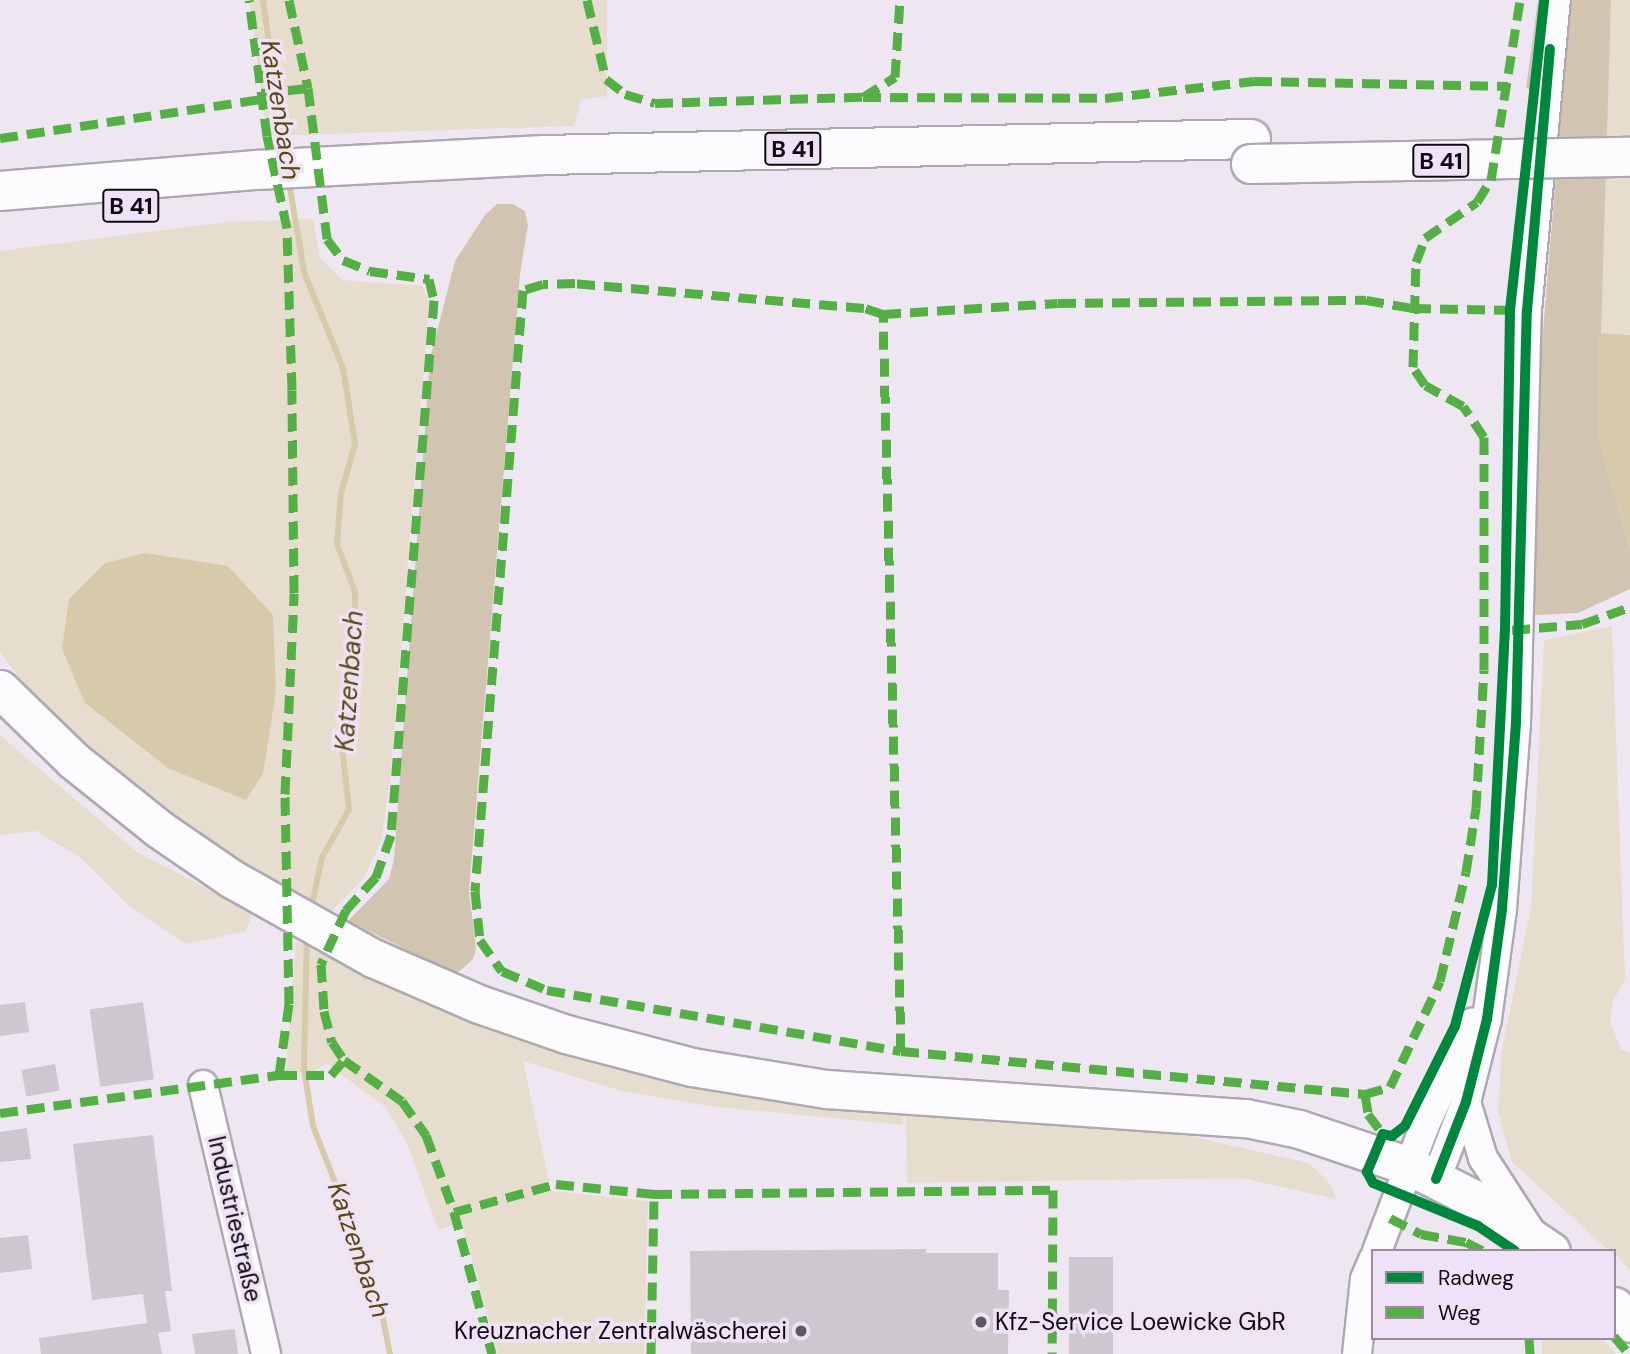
<!DOCTYPE html>
<meta charset="utf-8">
<style>
body{margin:0}
#map{position:relative;width:1630px;height:1354px;overflow:hidden;background:#eee7f2;font-family:"DM Sans",sans-serif}
div>[style]{position:absolute}
[style*='--x']{left:calc(var(--x)*1px);top:calc(var(--y)*1px);width:calc(var(--w)*1px);rotate:calc(var(--a)*1deg)}
.green>*{inset:0;background:#e6ddcf}
.forest>*{inset:0;background:#d1c5b1}
.water>*{inset:0;background:#d7caab}
.stream>*{height:6px;margin:-3px;padding:0 3px;transform-origin:3px;border-radius:3px;background:#d7caab}
.building>*{inset:0;background:#cdc7d0;transform-origin:0 0}
.roads{filter:drop-shadow(2px 0 #aea9b1) drop-shadow(-2px 0 #aea9b1) drop-shadow(0 2px #aea9b1) drop-shadow(0 -2px #aea9b1)}
.minor>*{height:28px;margin:-14px;padding:0 14px;transform-origin:14px;border-radius:14px;background:#fcfbfd}
.major>*{height:37px;margin:-18.5px;padding:0 18.5px;transform-origin:18.5px;border-radius:18.5px;background:#fcfbfd}
.highway>*{height:38px;margin:-19px;padding:0 19px;transform-origin:19px;border-radius:19px;background:#fcfbfd}
.bridges{filter:drop-shadow(2px 0 #aea9b1) drop-shadow(-2px 0 #aea9b1) drop-shadow(0 2px #aea9b1) drop-shadow(0 -2px #aea9b1)}
.highway-bridge>*{height:38px;margin:-19px;padding:0 19px;transform-origin:19px;border-radius:19px;background:#fcfbfd}
.quiet>*{height:9px;margin-top:-4.5px;transform-origin:0;background:repeating-linear-gradient(90deg,#54b044 0 18px,transparent 0 27px)}
.cycleway>*{height:10px;margin:-5px;padding:0 5px;transform-origin:5px;border-radius:5px;background:#00873e}
.dots>*{width:19px;height:19px;translate:-50% -50%;box-sizing:border-box;border:4px solid #f0e2f6;border-radius:50%}
span{translate:-50% -50%;white-space:nowrap;text-align:center;line-height:1.15;-webkit-text-stroke:7px #f0e2f6;paint-order:stroke}
.shield-label span{padding:2px 5px;background:#f0e2f6;border:2px solid;border-radius:5px;-webkit-text-stroke-width:0}
.shield-label{font-size:23px;color:#0f0a11;font-weight:700}
.street-label{font-size:24px;color:#0f0a11}
.poi-label{font-size:24px;color:#0f0a11}
.left{translate:0 -50%;text-align:left}
.right{translate:-100% -50%;text-align:right}
.water-label{font-size:26px;color:#59480d;font-style:italic}
.legend{position:absolute;left:1371px;top:1249px;width:245px;height:91px;box-sizing:border-box;background:#f0e2f6;border:2px solid #968c9a;margin:0;padding:9px 12px;list-style:none;font-size:21px;color:#0f0a11}
.legend li{display:flex;align-items:center;gap:14px;height:35px}
.legend b{width:35px;border:2px solid #968c9a}
</style>
<div id="map">
<div class="green">
<div style="clip-path:polygon(249px 0,607px 0,607px 96px,581px 100px,574px 126px,267px 136px)"></div>
<div style="clip-path:polygon(1611px 0,1630px 0,1630px 335px,1598px 333px)"></div>
<div style="clip-path:polygon(evenodd,313px 219px,320px 258px,342px 280px,422px 286px,429px 302px,390px 781px,381px 842px,364px 878px,329px 914px,247px 876px,113px 776px,27px 688px,0 652px,0 251px,226px 222px,313px 219px,62px 649px,168px 768px,86px 703px,62px 649px)"></div>
<div style="clip-path:polygon(1612px 626px,1625px 980px,1613px 1001px,1610px 1021px,1621px 1049px,1630px 1053px,1630px 1272px,1614px 1251px,1609px 1251px,1512px 1162px,1498px 1112px,1502px 1049px,1531px 907px,1544px 640px)"></div>
<div style="clip-path:polygon(0 735px,137px 852px,253px 912px,246px 931px,185px 944px,129px 906px,81px 858px,36px 831px,0 835px)"></div>
<div style="clip-path:polygon(296px 941px,408px 997px,572px 1054px,703px 1090px,903px 1109px,903px 1125px,709px 1106px,622px 1091px,523px 1061px,551px 1191px,648px 1201px,644px 1354px,498px 1354px,462px 1223px,438px 1229px,407px 1143px,385px 1107px,326px 1063px,310px 1074px,286px 1071px)"></div>
<div style="clip-path:polygon(906px 1112px,1144px 1126px,1309px 1163px,1328px 1181px,1337px 1199px,1241px 1178px,907px 1183px)"></div>
<div style="clip-path:polygon(1542px 1338px,1602px 1338px,1616px 1354px,1542px 1354px)"></div>
</div>
<div class="forest">
<div style="clip-path:polygon(1538px 0,1611px 0,1598px 434px,1630px 551px,1630px 589px,1578px 613px,1535px 615px,1537px 403px,1562px 102px,1526px 88px)"></div>
<div style="clip-path:polygon(497px 204px,513px 204px,525px 211px,528px 225px,520px 274px,469px 891px,476px 948px,473px 959px,456px 974px,348px 921px,389px 879px,394px 859px,430px 359px,455px 261px,485px 215px)"></div>
</div>
<div class="water">
<div style="clip-path:polygon(1598px 333px,1630px 335px,1630px 551px,1598px 434px)"></div>
<div style="clip-path:polygon(145px 553px,228px 566px,273px 615px,276px 691px,263px 774px,246px 800px,168px 768px,85px 703px,62px 649px,69px 599px,105px 563px)"></div>
</div>
<div class="stream">
<div style="--x:263;--y:0;--w:159;--a:82"></div>
<div style="--x:289;--y:182;--w:91;--a:80.5"></div>
<div style="--x:304;--y:272;--w:104;--a:67.9"></div>
<div style="--x:343;--y:368;--w:77;--a:81"></div>
<div style="--x:355;--y:444;--w:51;--a:105.9"></div>
<div style="--x:341;--y:493;--w:51;--a:94.5"></div>
<div style="--x:337;--y:544;--w:51;--a:69.4"></div>
<div style="--x:355;--y:592;--w:45;--a:90"></div>
<div style="--x:355;--y:637;--w:102;--a:97.9"></div>
<div style="--x:341;--y:738;--w:71;--a:83.6"></div>
<div style="--x:349;--y:809;--w:56;--a:118.9"></div>
<div style="--x:322;--y:858;--w:52;--a:102.2"></div>
<div style="--x:307;--y:933;--w:136;--a:91.3"></div>
<div style="--x:304;--y:1069;--w:58;--a:81"></div>
<div style="--x:313;--y:1126;--w:120;--a:68.6"></div>
<div style="--x:357;--y:1238;--w:31;--a:86"></div>
<div style="--x:359;--y:1269;--w:41;--a:59"></div>
<div style="--x:380;--y:1304;--w:51;--a:78.7"></div>
</div>
<div class="building">
<div style="clip-path:polygon(25px 1002px,29px 1032px,0 1036px,0 1005px)"></div>
<div style="left:143px;top:1002px;width:78px;height:54px;rotate:82deg"></div>
<div style="left:55px;top:1064px;width:27px;height:34px;rotate:80deg"></div>
<div style="clip-path:polygon(27px 1128px,31px 1159px,0 1162px,0 1132px)"></div>
<div style="clip-path:polygon(153px 1135px,172px 1291px,165px 1291px,171px 1331px,158px 1333px,162px 1354px,41px 1354px,39px 1338px,147px 1323px,143px 1294px,92px 1300px,73px 1144px)"></div>
<div style="clip-path:polygon(28px 1235px,32px 1269px,0 1273px,0 1238px)"></div>
<div style="clip-path:polygon(926px 1249px,926px 1253px,998px 1253px,998px 1290px,1009px 1290px,1008px 1354px,691px 1354px,690px 1251px)"></div>
<div style="left:1069px;top:1257px;width:44px;height:97px"></div>
<div style="clip-path:polygon(235px 1329px,238px 1354px,195px 1354px,192px 1334px)"></div>
</div>
<div class="roads">
<div class="minor">
<div style="--x:203;--y:1085;--w:276;--a:76.8"></div>
<div style="--x:1466;--y:1102;--w:59;--a:73.1"></div>
<div style="--x:1483;--y:1158;--w:88;--a:57"></div>
<div style="--x:1436;--y:1179;--w:83;--a:-68.7"></div>
<div style="--x:1466;--y:1102;--w:86;--a:-75.8"></div>
<div style="--x:1487;--y:1019;--w:111;--a:-82.2"></div>
<div style="--x:1502;--y:909;--w:187;--a:-85.7"></div>
<div style="--x:1516;--y:723;--w:412;--a:-88.5"></div>
<div style="--x:1527;--y:311;--w:312;--a:-84.7"></div>
<div style="--x:1377;--y:1251;--w:133;--a:-69.2"></div>
<div style="--x:1424;--y:1127;--w:115;--a:-65.2"></div>
<div style="--x:1357;--y:1354;--w:75;--a:-83.9"></div>
<div style="--x:1365;--y:1279;--w:21;--a:-67"></div>
</div>
<div class="major">
<div style="--x:0;--y:689;--w:102;--a:44.2"></div>
<div style="--x:73;--y:760;--w:110;--a:38.7"></div>
<div style="--x:159;--y:829;--w:88;--a:34.4"></div>
<div style="--x:232;--y:879;--w:162;--a:29.3"></div>
<div style="--x:373;--y:958;--w:116;--a:23.5"></div>
<div style="--x:479;--y:1004;--w:92;--a:19"></div>
<div style="--x:566;--y:1034;--w:130;--a:14.7"></div>
<div style="--x:692;--y:1067;--w:137;--a:9.3"></div>
<div style="--x:827;--y:1089;--w:420;--a:4"></div>
<div style="--x:1246;--y:1118;--w:54;--a:11.7"></div>
<div style="--x:1299;--y:1129;--w:116;--a:18.6"></div>
<div style="--x:1409;--y:1166;--w:71;--a:26.9"></div>
<div style="--x:1472;--y:1198;--w:95;--a:33.9"></div>
<div style="--x:1614;--y:1306;--w:23;--a:47"></div>
</div>
<div class="highway">
<div style="--x:0;--y:191;--w:258;--a:-4.7"></div>
<div style="--x:257;--y:170;--w:288;--a:-3"></div>
<div style="--x:545;--y:155;--w:706;--a:-1.3"></div>
</div>
</div>
<div class="bridges">
<div class="highway-bridge">
<div style="--x:1251;--y:164;--w:379;--a:-1.1"></div>
</div>
</div>
<div class="quiet">
<div style="--x:289;--y:0;--w:90;--a:77.8"></div>
<div style="--x:308;--y:88;--w:152;--a:82.8"></div>
<div style="--x:327;--y:239;--w:26;--a:53"></div>
<div style="--x:343;--y:260;--w:29;--a:22"></div>
<div style="--x:370;--y:271;--w:60;--a:7.7"></div>
<div style="--x:429;--y:279;--w:22;--a:77"></div>
<div style="--x:434;--y:300;--w:537;--a:94.6"></div>
<div style="--x:391;--y:835;--w:45;--a:109.7"></div>
<div style="--x:376;--y:877;--w:45;--a:132.3"></div>
<div style="--x:346;--y:910;--w:60;--a:114.8"></div>
<div style="--x:321;--y:964;--w:47;--a:86.3"></div>
<div style="--x:324;--y:1011;--w:32;--a:76"></div>
<div style="--x:332;--y:1042;--w:22;--a:56"></div>
<div style="--x:344;--y:1060;--w:71;--a:35.3"></div>
<div style="--x:402;--y:1101;--w:42;--a:54.8"></div>
<div style="--x:426;--y:1135;--w:82;--a:70"></div>
<div style="--x:454;--y:1212;--w:147;--a:75"></div>
<div style="--x:587;--y:0;--w:81;--a:76.5"></div>
<div style="--x:606;--y:79;--w:24;--a:38"></div>
<div style="--x:625;--y:94;--w:31;--a:17"></div>
<div style="--x:655;--y:103;--w:208;--a:-1.7"></div>
<div style="--x:863;--y:97;--w:38;--a:-32"></div>
<div style="--x:895;--y:77;--w:77;--a:-86.3"></div>
<div style="--x:261;--y:93;--w:47;--a:-6.1"></div>
<div style="--x:863;--y:97;--w:242;--a:0.2"></div>
<div style="--x:1105;--y:98;--w:150;--a:-6.5"></div>
<div style="--x:1254;--y:81;--w:254;--a:1.1"></div>
<div style="--x:0;--y:138;--w:265;--a:-8.5"></div>
<div style="--x:883;--y:314;--w:20;--a:-162"></div>
<div style="--x:864;--y:308;--w:290;--a:-175.1"></div>
<div style="--x:575;--y:283;--w:32;--a:178"></div>
<div style="--x:543;--y:284;--w:21;--a:163"></div>
<div style="--x:523;--y:290;--w:603;--a:94.57"></div>
<div style="--x:475;--y:891;--w:49;--a:84.2"></div>
<div style="--x:480;--y:940;--w:38;--a:55"></div>
<div style="--x:502;--y:971;--w:49;--a:22.9"></div>
<div style="--x:547;--y:990;--w:359;--a:9.8"></div>
<div style="--x:901;--y:1051;--w:466;--a:5.3"></div>
<div style="--x:1365;--y:1094;--w:26;--a:-16"></div>
<div style="--x:1390;--y:1087;--w:117;--a:-64.7"></div>
<div style="--x:1440;--y:981;--w:112;--a:-76.6"></div>
<div style="--x:1466;--y:872;--w:65;--a:-81.1"></div>
<div style="--x:1476;--y:808;--w:138;--a:-86.7"></div>
<div style="--x:1484;--y:670;--w:233;--a:-90"></div>
<div style="--x:1484;--y:437;--w:37;--a:-124"></div>
<div style="--x:1463;--y:406;--w:43;--a:-151.1"></div>
<div style="--x:1425;--y:385;--w:22;--a:-124"></div>
<div style="--x:1413;--y:367;--w:105;--a:-88.4"></div>
<div style="--x:1416;--y:262;--w:26;--a:-69"></div>
<div style="--x:1425;--y:238;--w:63;--a:-34.7"></div>
<div style="--x:1477;--y:202;--w:26;--a:-58"></div>
<div style="--x:1491;--y:180;--w:182;--a:-80.8"></div>
<div style="--x:1512;--y:630;--w:70;--a:-4.9"></div>
<div style="--x:1582;--y:624;--w:51;--a:-19.5"></div>
<div style="--x:901;--y:1051;--w:737;--a:-91.4"></div>
<div style="--x:883;--y:314;--w:175;--a:-3.6"></div>
<div style="--x:1058;--y:303;--w:308;--a:-0.6"></div>
<div style="--x:1366;--y:300;--w:48;--a:9.7"></div>
<div style="--x:1413;--y:308;--w:103;--a:1.1"></div>
<div style="--x:279;--y:1075;--w:52;--a:0"></div>
<div style="--x:331;--y:1075;--w:20;--a:-49"></div>
<div style="--x:1365;--y:1094;--w:20;--a:81"></div>
<div style="--x:1368;--y:1114;--w:25;--a:53"></div>
<div style="--x:0;--y:1113;--w:282;--a:-7.8"></div>
<div style="--x:279;--y:1075;--w:72;--a:-82"></div>
<div style="--x:289;--y:1004;--w:210;--a:-91.1"></div>
<div style="--x:285;--y:794;--w:201;--a:-87.4"></div>
<div style="--x:294;--y:593;--w:203;--a:-90.6"></div>
<div style="--x:292;--y:390;--w:162;--a:-91.8"></div>
<div style="--x:287;--y:228;--w:94;--a:-102.3"></div>
<div style="--x:267;--y:136;--w:137;--a:-97.5"></div>
<div style="--x:454;--y:1212;--w:106;--a:-15.4"></div>
<div style="--x:556;--y:1184;--w:99;--a:5.8"></div>
<div style="--x:1390;--y:1218;--w:35;--a:27"></div>
<div style="--x:1421;--y:1234;--w:46;--a:10.1"></div>
<div style="--x:1466;--y:1242;--w:20;--a:27"></div>
<div style="--x:1614;--y:1336;--w:23;--a:50"></div>
<div style="--x:1529;--y:1338;--w:16;--a:86"></div>
<div style="--x:651;--y:1354;--w:160;--a:-88.9"></div>
<div style="--x:654;--y:1194;--w:399;--a:-0.6"></div>
<div style="--x:1053;--y:1190;--w:164;--a:90.3"></div>
</div>
<div class="cycleway">
<div style="--x:1436;--y:1179;--w:83;--a:-68.7"></div>
<div style="--x:1466;--y:1102;--w:86;--a:-75.8"></div>
<div style="--x:1487;--y:1019;--w:111;--a:-82.2"></div>
<div style="--x:1502;--y:909;--w:187;--a:-85.7"></div>
<div style="--x:1516;--y:723;--w:412;--a:-88.5"></div>
<div style="--x:1527;--y:311;--w:263;--a:-85"></div>
<div style="--x:1515;--y:1251;--w:45;--a:-146"></div>
<div style="--x:1478;--y:1226;--w:113;--a:-157.7"></div>
<div style="--x:1373;--y:1183;--w:13;--a:-119"></div>
<div style="--x:1367;--y:1172;--w:41;--a:-67.2"></div>
<div style="--x:1383;--y:1134;--w:9;--a:13"></div>
<div style="--x:1392;--y:1136;--w:16;--a:-38"></div>
<div style="--x:1405;--y:1126;--w:112;--a:-63.4"></div>
<div style="--x:1455;--y:1026;--w:146;--a:-75.3"></div>
<div style="--x:1492;--y:885;--w:255;--a:-87.1"></div>
<div style="--x:1505;--y:630;--w:320;--a:-89.1"></div>
<div style="--x:1510;--y:310;--w:312;--a:-83.7"></div>
</div>
<div class="dots">
<div style="left:981px;top:1322px;background:#5d5760"></div>
<div style="left:801px;top:1331px;background:#5d5760"></div>
</div>
<div class="shield-label">
<span style="left:793px;top:149px">B 41</span>
<span style="left:1441px;top:161px">B 41</span>
<span style="left:131px;top:206px">B 41</span>
</div>
<div class="street-label">
<span style="left:235px;top:1219px;rotate:77deg">Industriestraße</span>
</div>
<div class="poi-label">
<span class="left" style="left:995px;top:1322px">Kfz-Service Loewicke GbR</span>
<span class="right" style="left:787px;top:1331px">Kreuznacher Zentralwäscherei</span>
</div>
<div class="water-label">
<span style="left:280px;top:110px;rotate:81deg">Katzenbach</span>
<span style="left:350px;top:681px;rotate:-86deg">Katzenbach</span>
<span style="left:358px;top:1250px;rotate:71deg">Katzenbach</span>
</div>
<ul class="legend">
<li><b style="height:9px;background:#00873e"></b>Radweg</li>
<li><b style="height:9px;background:#54b044"></b>Weg</li>
</ul>
</div>
